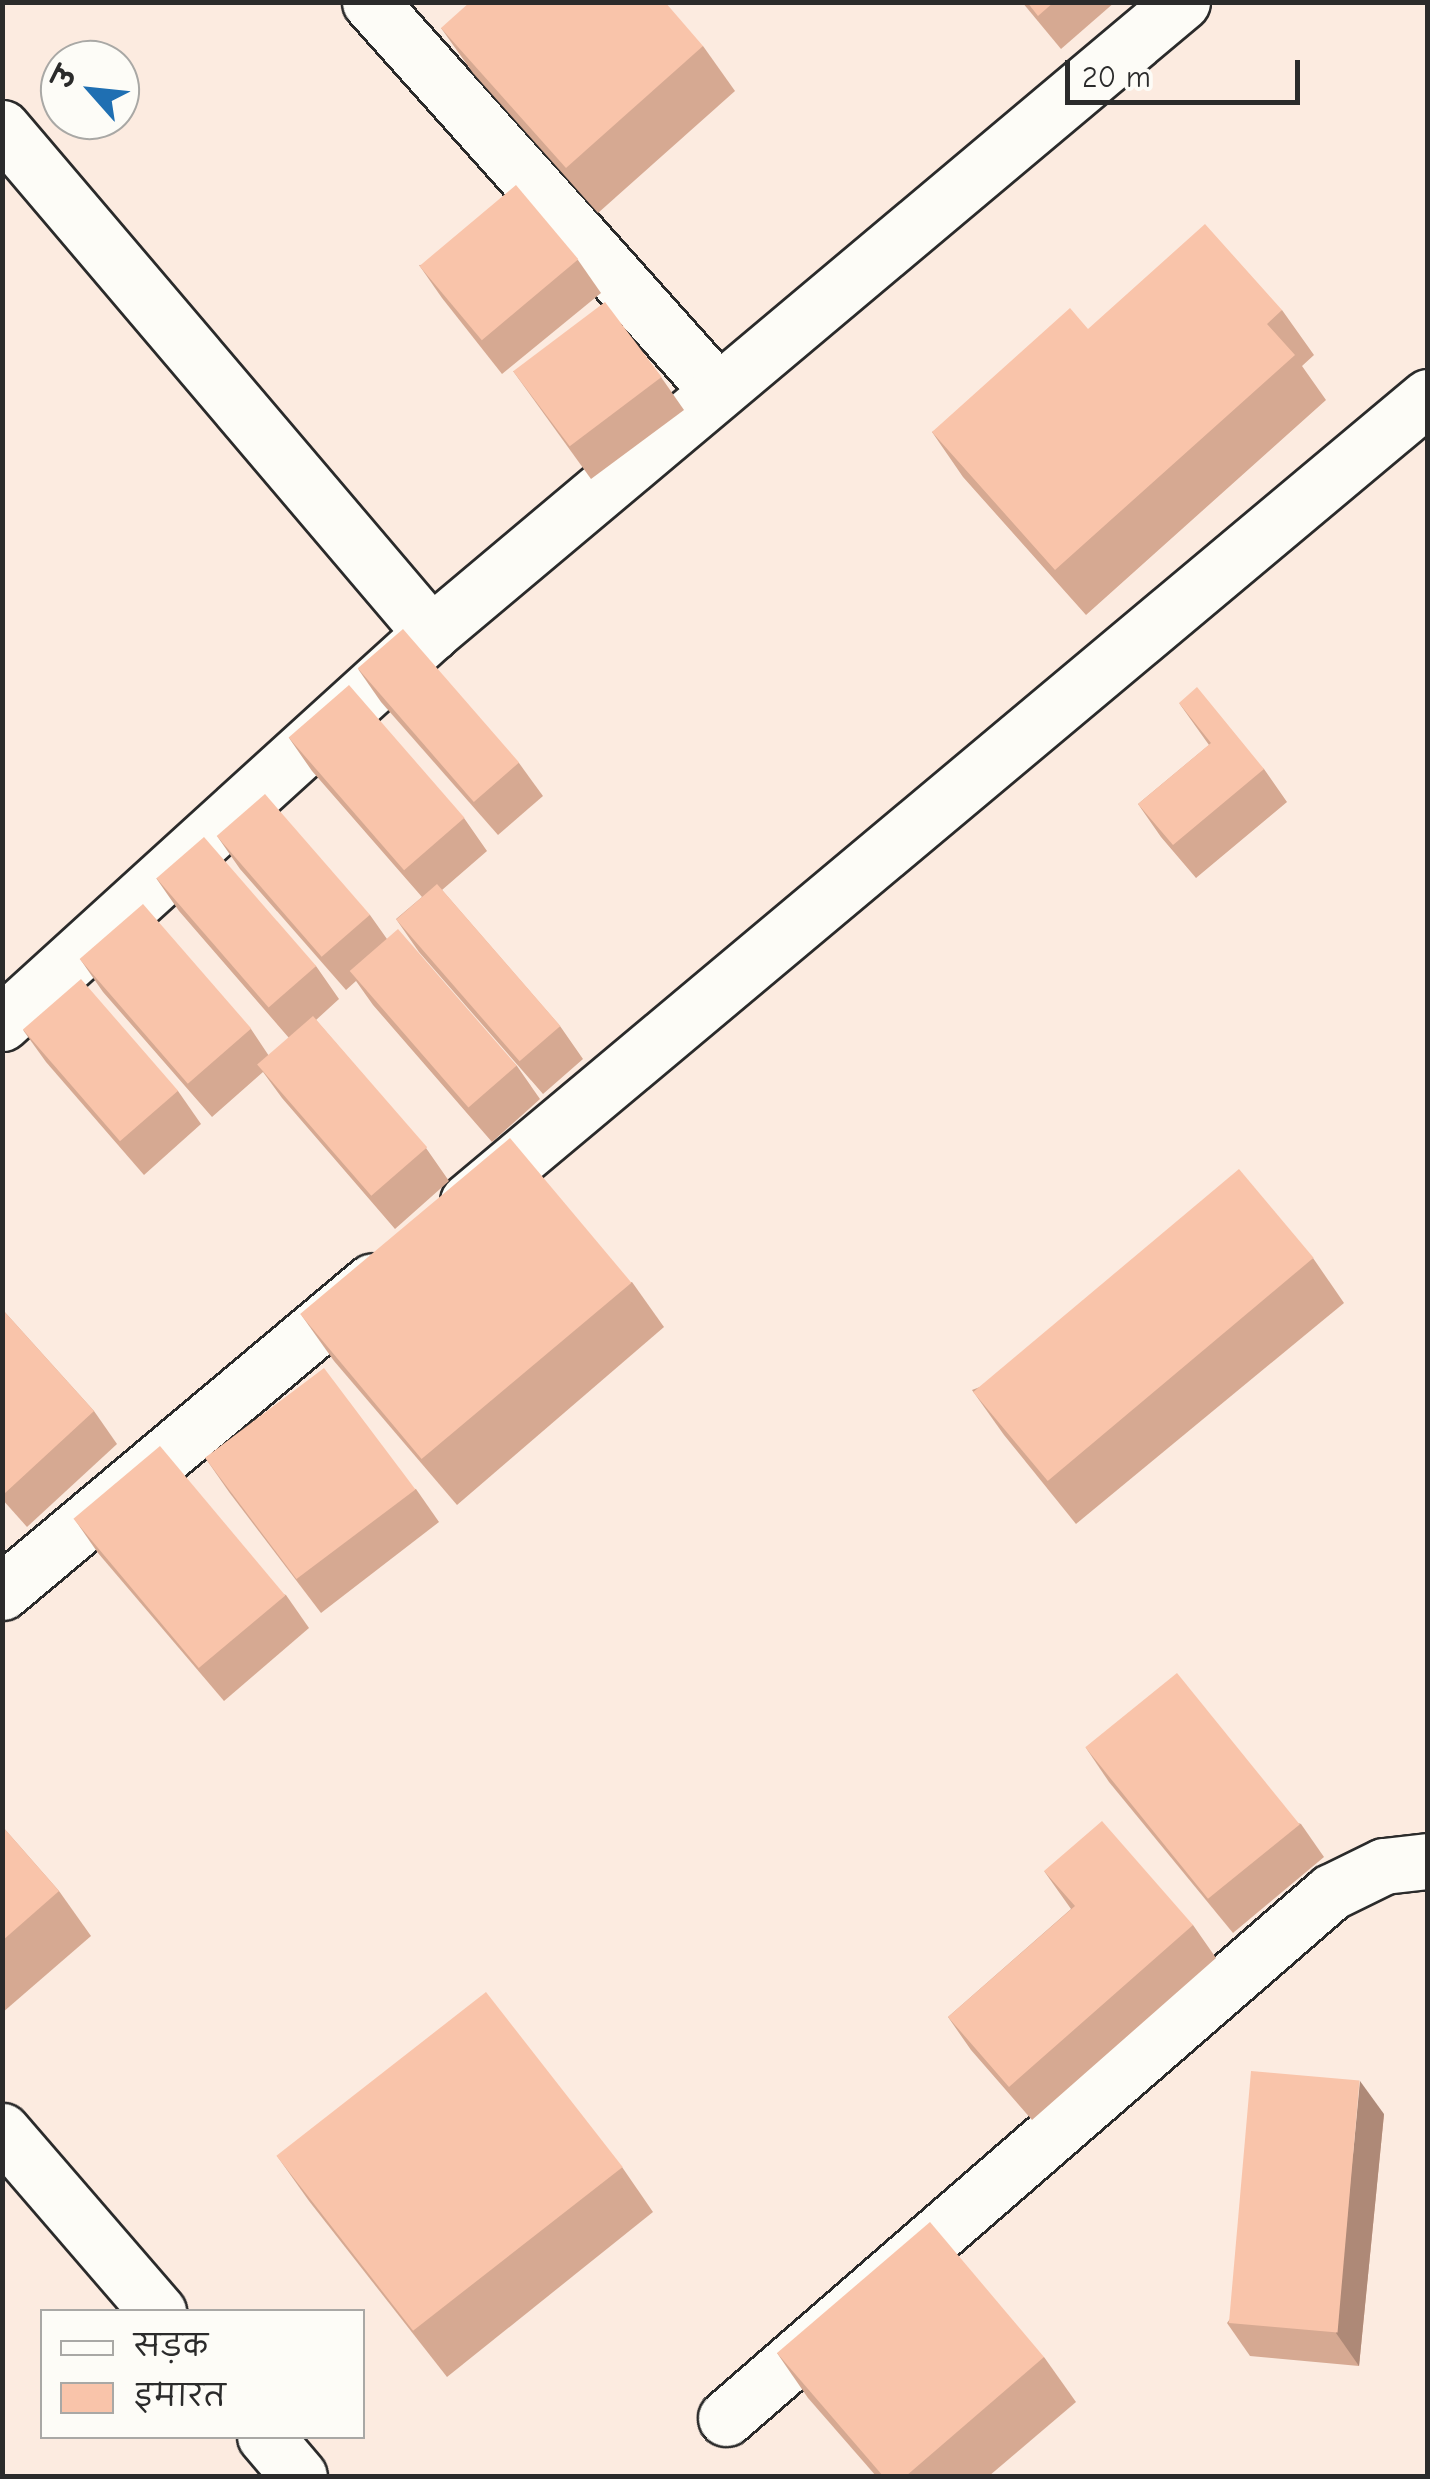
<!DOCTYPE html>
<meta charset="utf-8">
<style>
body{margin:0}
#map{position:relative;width:1430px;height:2479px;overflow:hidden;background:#fcebe0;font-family:"Comic Neue","Playpen Sans Deva",sans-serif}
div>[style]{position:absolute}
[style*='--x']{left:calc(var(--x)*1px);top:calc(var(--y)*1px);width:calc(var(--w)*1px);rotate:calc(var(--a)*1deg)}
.roads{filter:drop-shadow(2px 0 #2b2b2b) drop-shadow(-2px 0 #2b2b2b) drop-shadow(0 2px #2b2b2b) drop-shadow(0 -2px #2b2b2b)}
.minor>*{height:55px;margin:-27.5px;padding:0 27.5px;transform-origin:27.5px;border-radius:27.5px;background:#fdfcf7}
.wall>*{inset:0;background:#d6a992}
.shaded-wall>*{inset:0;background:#ae8977}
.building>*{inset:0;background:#f9c4aa;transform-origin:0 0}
span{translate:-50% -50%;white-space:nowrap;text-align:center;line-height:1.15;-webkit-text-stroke:8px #fdfcf7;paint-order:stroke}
.frame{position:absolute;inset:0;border:5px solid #2b2b2b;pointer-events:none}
.legend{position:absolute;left:40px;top:2309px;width:325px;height:130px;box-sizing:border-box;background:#fdfcf7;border:2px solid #a9a8a5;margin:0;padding:12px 18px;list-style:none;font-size:30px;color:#2b2b2b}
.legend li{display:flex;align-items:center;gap:20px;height:50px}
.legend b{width:50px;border:2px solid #a9a8a5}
.north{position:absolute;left:40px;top:40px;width:100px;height:100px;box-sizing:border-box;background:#fdfcf7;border:2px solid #a9a8a5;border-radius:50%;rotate:297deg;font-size:28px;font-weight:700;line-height:40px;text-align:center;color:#2b2b2b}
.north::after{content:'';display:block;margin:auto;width:35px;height:45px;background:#1f6fb2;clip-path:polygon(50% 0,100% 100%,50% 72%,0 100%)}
.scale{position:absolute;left:1065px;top:60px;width:235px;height:45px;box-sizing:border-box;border:5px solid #2b2b2b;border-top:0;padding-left:12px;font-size:30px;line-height:35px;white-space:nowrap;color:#2b2b2b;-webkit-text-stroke:8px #fdfcf7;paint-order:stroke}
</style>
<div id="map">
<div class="roads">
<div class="minor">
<div style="--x:370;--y:2;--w:522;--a:48.18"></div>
<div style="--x:2;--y:128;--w:663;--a:49.65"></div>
<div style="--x:2;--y:1023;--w:580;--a:-42.27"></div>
<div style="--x:431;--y:633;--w:981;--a:-40.04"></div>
<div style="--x:468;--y:1201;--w:1252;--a:-39.95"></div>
<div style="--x:2;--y:1592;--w:483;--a:-40"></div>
<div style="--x:2;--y:2131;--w:239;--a:49.2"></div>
<div style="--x:726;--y:2418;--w:802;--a:-41"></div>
<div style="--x:1331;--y:1892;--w:59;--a:-26.1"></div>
<div style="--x:1384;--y:1866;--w:44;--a:-6.5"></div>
<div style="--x:265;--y:2436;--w:52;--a:49.6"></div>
</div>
</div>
<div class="wall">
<div style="clip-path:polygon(1022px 2px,1115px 2px,1061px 49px)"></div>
<div style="clip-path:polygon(441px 28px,703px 46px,735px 91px,598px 213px,473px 73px)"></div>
<div style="clip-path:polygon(578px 260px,601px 293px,502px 374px,442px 298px,419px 265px)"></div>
<div style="clip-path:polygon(1282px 310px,1314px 355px,1302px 366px,1326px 400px,1086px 615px,963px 477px,932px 432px,1088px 329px)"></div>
<div style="clip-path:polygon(513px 371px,661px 377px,684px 410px,591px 479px)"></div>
<div style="clip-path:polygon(358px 669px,519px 763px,543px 796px,498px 835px,381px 702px)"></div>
<div style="clip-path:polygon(1179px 703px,1264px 769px,1287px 802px,1196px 878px,1161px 837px,1138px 804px,1209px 745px)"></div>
<div style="clip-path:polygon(289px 738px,464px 818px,487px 851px,442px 890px,560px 1026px,583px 1059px,543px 1094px,419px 952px,396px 919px,422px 897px,312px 771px)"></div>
<div style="clip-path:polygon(217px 836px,370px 915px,387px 939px,517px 1066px,540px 1099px,492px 1142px,373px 1005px,356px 981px,346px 990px,240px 869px)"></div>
<div style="clip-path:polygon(156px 878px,316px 966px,339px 999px,316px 1020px,426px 1148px,449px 1181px,395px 1229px,282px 1098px,263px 1072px,212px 1117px,103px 992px,80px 959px,251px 1029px,269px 1056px,289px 1038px,179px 911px)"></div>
<div style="clip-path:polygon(23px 1030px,178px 1091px,201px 1124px,144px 1175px,46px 1062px)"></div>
<div style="clip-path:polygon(1313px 1258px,1344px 1303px,1076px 1524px,1004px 1435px,972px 1390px)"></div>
<div style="clip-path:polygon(632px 1282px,664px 1327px,457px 1505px,334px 1361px,302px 1316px)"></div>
<div style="clip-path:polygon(2px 1309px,94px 1411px,117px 1444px,27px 1527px,2px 1499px)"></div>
<div style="clip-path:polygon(206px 1459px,416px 1489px,439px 1522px,321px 1613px,229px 1492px)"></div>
<div style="clip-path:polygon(75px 1520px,286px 1595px,309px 1628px,224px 1701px,98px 1553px)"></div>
<div style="clip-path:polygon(1086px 1748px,1301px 1824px,1324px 1857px,1233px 1933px,1109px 1782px)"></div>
<div style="clip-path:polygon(2px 1826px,59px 1891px,91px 1936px,2px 2013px)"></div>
<div style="clip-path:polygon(1044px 1871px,1193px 1925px,1216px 1958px,1032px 2120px,971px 2050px,948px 2017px,1071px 1909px)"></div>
<div style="clip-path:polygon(1384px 2114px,1359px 2366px,1250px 2356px,1227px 2323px)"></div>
<div style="clip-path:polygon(277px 2156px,622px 2167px,653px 2212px,447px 2377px,309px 2201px)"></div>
<div style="clip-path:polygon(777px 2353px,1044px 2357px,1076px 2402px,989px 2476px,876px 2476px,808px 2398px)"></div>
</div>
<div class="shaded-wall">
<div style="clip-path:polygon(1360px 2081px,1384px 2114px,1359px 2366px,1336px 2333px)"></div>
</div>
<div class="building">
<div style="clip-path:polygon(470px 2px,665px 2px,703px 46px,566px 168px,441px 28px)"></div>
<div style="clip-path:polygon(1027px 2px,1054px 2px,1038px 16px)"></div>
<div style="left:516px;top:185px;width:97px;height:126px;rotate:50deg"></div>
<div style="clip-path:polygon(1205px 224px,1282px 310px,1267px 324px,1295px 355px,1055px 570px,932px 432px,1070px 308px,1088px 329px)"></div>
<div style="left:605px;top:302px;width:94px;height:115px;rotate:53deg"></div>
<div style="left:403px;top:629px;width:177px;height:60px;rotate:49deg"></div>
<div style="left:349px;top:685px;width:176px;height:80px;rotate:49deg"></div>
<div style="clip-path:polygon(1197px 687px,1264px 769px,1173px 845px,1138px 804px,1211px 743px,1179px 703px)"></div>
<div style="left:265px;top:794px;width:160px;height:64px;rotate:49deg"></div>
<div style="left:204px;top:837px;width:171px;height:63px;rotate:49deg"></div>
<div style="left:437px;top:884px;width:188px;height:54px;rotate:49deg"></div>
<div style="left:143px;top:904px;width:165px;height:84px;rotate:49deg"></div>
<div style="left:398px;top:929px;width:181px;height:64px;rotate:49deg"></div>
<div style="left:81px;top:979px;width:148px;height:77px;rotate:49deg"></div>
<div style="left:313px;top:1016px;width:174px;height:74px;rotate:49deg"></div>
<div style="left:510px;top:1138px;width:189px;height:274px;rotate:50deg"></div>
<div style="left:1239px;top:1169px;width:116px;height:347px;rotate:50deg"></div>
<div style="clip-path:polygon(2px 1309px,94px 1411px,4px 1494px,2px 1492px)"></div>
<div style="left:324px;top:1368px;width:152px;height:149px;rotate:53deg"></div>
<div style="left:160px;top:1446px;width:195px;height:113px;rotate:50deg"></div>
<div style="left:1177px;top:1673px;width:195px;height:118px;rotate:51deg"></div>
<div style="clip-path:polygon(1102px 1821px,1193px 1925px,1009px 2087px,948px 2017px,1075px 1906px,1044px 1871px)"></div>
<div style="clip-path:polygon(2px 1826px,59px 1891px,2px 1941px)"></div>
<div style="left:486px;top:1992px;width:222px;height:266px;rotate:52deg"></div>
<div style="left:1251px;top:2071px;width:109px;height:253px;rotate:5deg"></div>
<div style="clip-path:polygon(930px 2222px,1044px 2357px,906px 2476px,883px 2476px,777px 2353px)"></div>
</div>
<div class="frame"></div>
<ul class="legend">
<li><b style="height:12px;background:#fdfcf7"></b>सड़क</li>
<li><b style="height:28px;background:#f9c4aa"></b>इमारत</li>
</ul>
<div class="north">उ</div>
<div class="scale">20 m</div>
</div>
